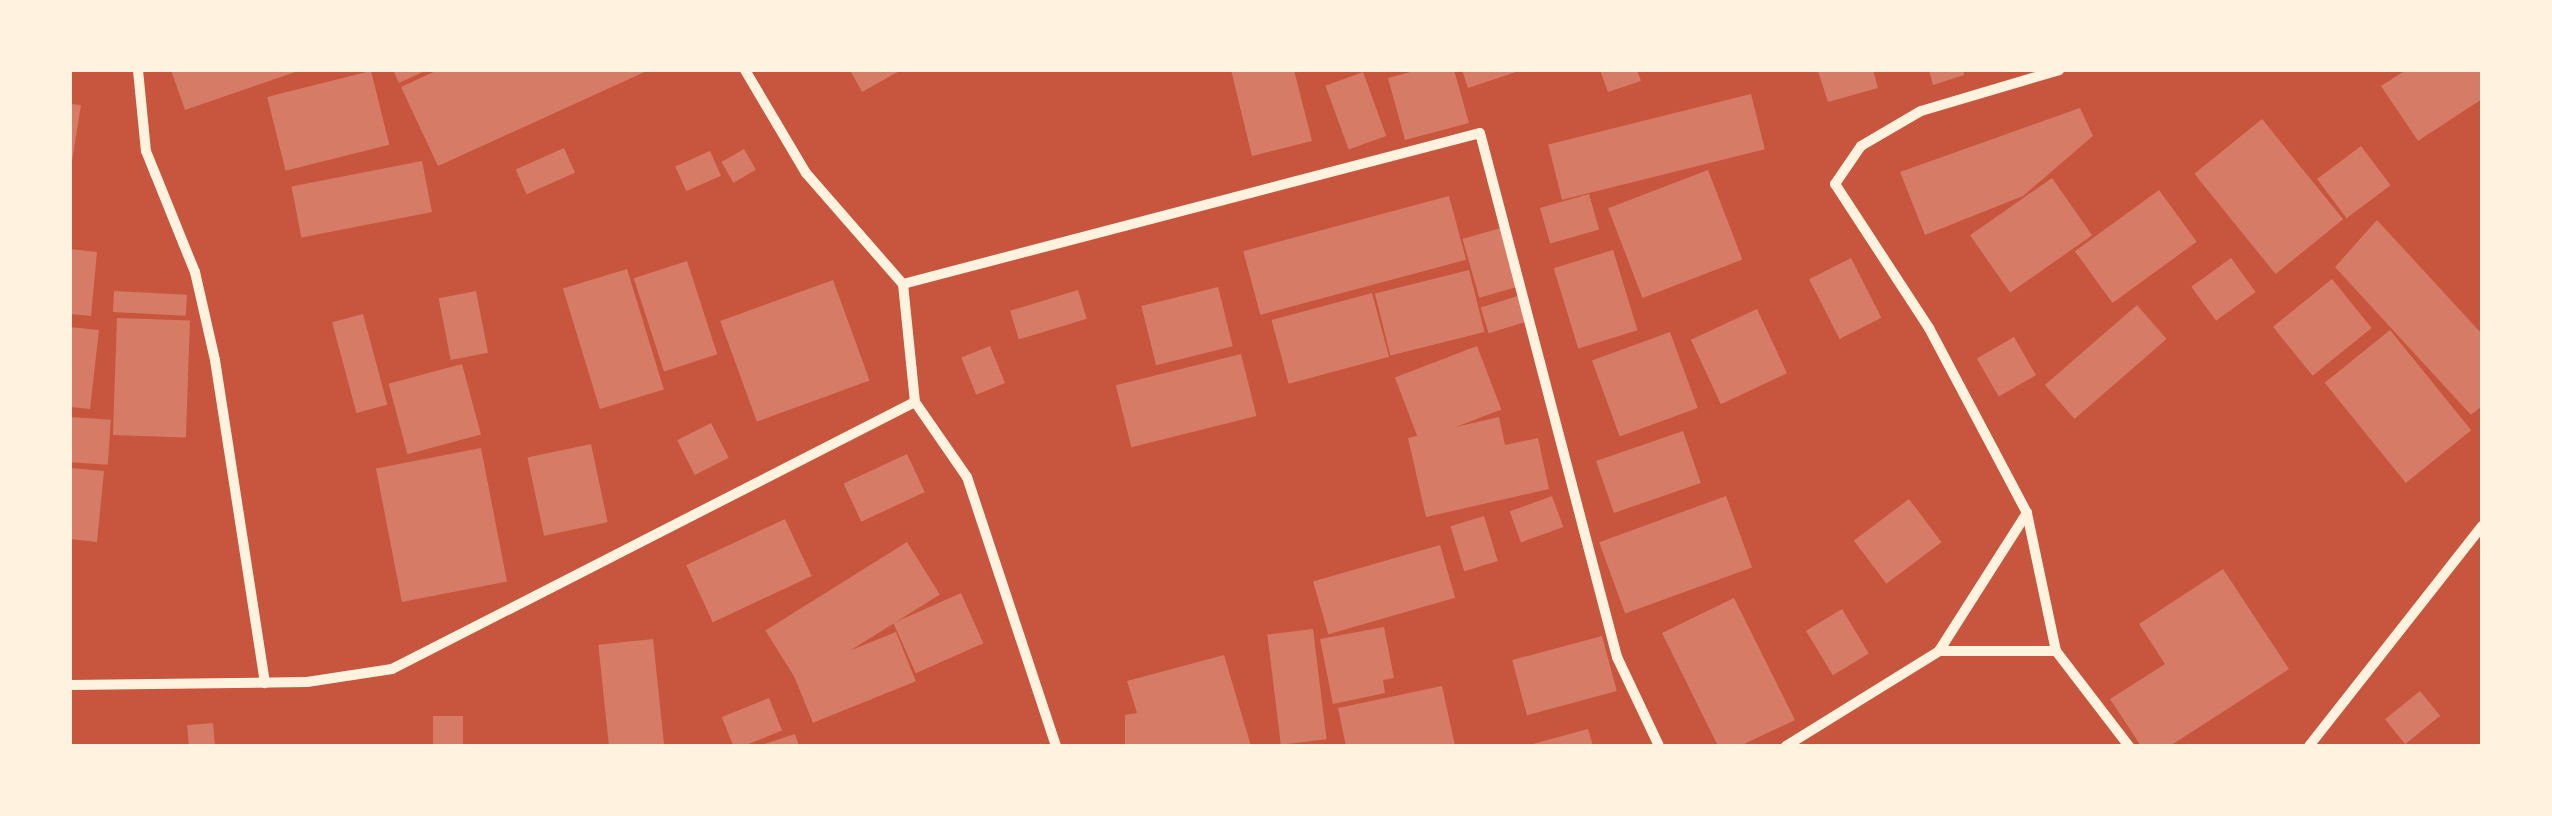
<!DOCTYPE html>
<style>
body{margin:0}
#map{position:relative;width:2552px;height:816px;overflow:hidden;background:#c8553d;font-family:"PT Serif",serif}
div>[style]{position:absolute}
[style*='--x']{left:calc(var(--x)*1px);top:calc(var(--y)*1px);width:calc(var(--w)*1px);rotate:calc(var(--a)*1deg)}
.building>*{inset:0;background:#d67c66;transform-origin:0 0}
.minor>*{height:10px;margin:-5px;padding:0 5px;transform-origin:5px;border-radius:5px;background:#fff3e0}
span{translate:-50% -50%;white-space:nowrap;text-align:center;line-height:1.15;-webkit-text-stroke:9px #fff3e0;paint-order:stroke}
.frame{position:absolute;inset:0;border:72px solid #fff3e0;pointer-events:none}
</style>
<div id="map">
<div class="building">
<div style="clip-path:polygon(171px 70px,298px 70px,298px 71px,185px 110px)"></div>
<div style="clip-path:polygon(393px 70px,427px 70px,399px 83px)"></div>
<div style="clip-path:polygon(438px 70px,649px 70px,438px 166px,401px 87px)"></div>
<div style="clip-path:polygon(850px 70px,901px 70px,862px 92px)"></div>
<div style="clip-path:polygon(1231px 70px,1294px 70px,1312px 141px,1252px 156px)"></div>
<div style="clip-path:polygon(1418px 70px,1454px 70px,1469px 123px,1405px 140px,1388px 78px)"></div>
<div style="clip-path:polygon(1462px 70px,1519px 70px,1519px 71px,1468px 88px)"></div>
<div style="clip-path:polygon(1600px 70px,1637px 70px,1641px 81px,1608px 92px)"></div>
<div style="clip-path:polygon(1873px 70px,1878px 88px,1828px 102px,1818px 71px)"></div>
<div style="clip-path:polygon(1929px 70px,1963px 70px,1964px 75px,1933px 85px)"></div>
<div style="clip-path:polygon(2406px 70px,2482px 70px,2482px 99px,2418px 141px,2381px 86px)"></div>
<div style="left:371px;top:71px;width:76px;height:107px;rotate:76deg"></div>
<div style="left:1363px;top:72px;width:68px;height:40px;rotate:70deg"></div>
<div style="left:1751px;top:94px;width:57px;height:209px;rotate:76deg"></div>
<div style="clip-path:polygon(70px 104px,81px 105px,72px 161px,70px 160px)"></div>
<div style="clip-path:polygon(2080px 108px,2093px 136px,2023px 196px,1925px 235px,1900px 172px)"></div>
<div style="left:2262px;top:119px;width:129px;height:87px;rotate:51deg"></div>
<div style="left:2361px;top:146px;width:49px;height:55px;rotate:53deg"></div>
<div style="left:564px;top:148px;width:27px;height:53px;rotate:66deg"></div>
<div style="left:744px;top:149px;width:24px;height:26px;rotate:60deg"></div>
<div style="left:710px;top:151px;width:27px;height:38px;rotate:66deg"></div>
<div style="left:422px;top:161px;width:52px;height:133px;rotate:79deg"></div>
<div style="left:1708px;top:170px;width:96px;height:107px;rotate:69deg"></div>
<div style="left:2052px;top:178px;width:70px;height:100px;rotate:55deg"></div>
<div style="left:2159px;top:190px;width:64px;height:104px;rotate:54deg"></div>
<div style="left:1589px;top:194px;width:37px;height:51px;rotate:74deg"></div>
<div style="left:1449px;top:196px;width:66px;height:213px;rotate:75deg"></div>
<div style="clip-path:polygon(2377px 220px,2482px 334px,2482px 406px,2471px 415px,2335px 267px)"></div>
<div style="left:1501px;top:228px;width:61px;height:40px;rotate:74deg"></div>
<div style="clip-path:polygon(70px 249px,97px 252px,91px 316px,70px 314px)"></div>
<div style="left:1613px;top:250px;width:84px;height:62px;rotate:73deg"></div>
<div style="left:1851px;top:258px;width:67px;height:47px;rotate:63deg"></div>
<div style="left:2231px;top:258px;width:42px;height:49px;rotate:54deg"></div>
<div style="left:687px;top:261px;width:98px;height:56px;rotate:72deg"></div>
<div style="left:627px;top:269px;width:126px;height:67px;rotate:73deg"></div>
<div style="left:1469px;top:270px;width:64px;height:97px;rotate:76deg"></div>
<div style="left:2332px;top:279px;width:63px;height:76px;rotate:51deg"></div>
<div style="left:833px;top:280px;width:107px;height:120px;rotate:70deg"></div>
<div style="left:1218px;top:287px;width:61px;height:79px;rotate:76deg"></div>
<div style="left:1078px;top:290px;width:30px;height:71px;rotate:73deg"></div>
<div style="left:114px;top:291px;width:73px;height:21px;rotate:3deg"></div>
<div style="left:476px;top:291px;width:63px;height:38px;rotate:79deg"></div>
<div style="left:1372px;top:293px;width:66px;height:104px;rotate:75deg"></div>
<div style="left:1518px;top:296px;width:27px;height:39px;rotate:73deg"></div>
<div style="left:2137px;top:305px;width:45px;height:122px;rotate:49deg"></div>
<div style="left:1757px;top:309px;width:71px;height:73px;rotate:65deg"></div>
<div style="left:363px;top:314px;width:94px;height:32px;rotate:75deg"></div>
<div style="left:117px;top:318px;width:73px;height:117px;rotate:2deg"></div>
<div style="clip-path:polygon(70px 327px,99px 330px,90px 409px,70px 407px)"></div>
<div style="left:2390px;top:330px;width:129px;height:84px;rotate:51deg"></div>
<div style="left:1670px;top:332px;width:81px;height:83px;rotate:70deg"></div>
<div style="left:2014px;top:337px;width:44px;height:43px;rotate:60deg"></div>
<div style="left:990px;top:346px;width:40px;height:31px;rotate:68deg"></div>
<div style="left:1477px;top:346px;width:68px;height:88px;rotate:69deg"></div>
<div style="left:1241px;top:354px;width:64px;height:129px;rotate:76deg"></div>
<div style="left:462px;top:364px;width:73px;height:76px;rotate:75deg"></div>
<div style="left:70px;top:417px;width:41px;height:45px;rotate:4deg"></div>
<div style="clip-path:polygon(1499px 417px,1505px 445px,1538px 438px,1549px 489px,1426px 517px,1408px 438px)"></div>
<div style="left:711px;top:423px;width:39px;height:38px;rotate:63deg"></div>
<div style="left:1683px;top:431px;width:55px;height:92px;rotate:71deg"></div>
<div style="left:591px;top:444px;width:80px;height:65px;rotate:78deg"></div>
<div style="left:481px;top:448px;width:136px;height:107px;rotate:79deg"></div>
<div style="left:907px;top:454px;width:42px;height:70px;rotate:65deg"></div>
<div style="clip-path:polygon(70px 468px,104px 471px,97px 542px,70px 539px)"></div>
<div style="left:1552px;top:496px;width:33px;height:45px;rotate:70deg"></div>
<div style="left:1726px;top:496px;width:76px;height:135px;rotate:70deg"></div>
<div style="left:1909px;top:499px;width:54px;height:69px;rotate:53deg"></div>
<div style="left:1484px;top:516px;width:47px;height:35px;rotate:73deg"></div>
<div style="left:785px;top:519px;width:63px;height:109px;rotate:65deg"></div>
<div style="left:907px;top:542px;width:62px;height:167px;rotate:58deg"></div>
<div style="left:1440px;top:545px;width:55px;height:132px;rotate:74deg"></div>
<div style="clip-path:polygon(2223px 569px,2289px 669px,2170px 746px,2141px 746px,2110px 699px,2165px 664px,2139px 624px)"></div>
<div style="left:961px;top:593px;width:55px;height:74px;rotate:66deg"></div>
<div style="clip-path:polygon(1734px 598px,1795px 720px,1740px 746px,1718px 746px,1662px 633px)"></div>
<div style="left:1842px;top:609px;width:52px;height:42px;rotate:59deg"></div>
<div style="clip-path:polygon(1384px 627px,1394px 678px,1383px 680px,1385px 693px,1333px 704px,1320px 639px)"></div>
<div style="left:1313px;top:629px;width:111px;height:46px;rotate:83deg"></div>
<div style="left:896px;top:632px;width:53px;height:111px;rotate:68deg"></div>
<div style="left:1602px;top:636px;width:57px;height:93px;rotate:75deg"></div>
<div style="left:653px;top:639px;width:108px;height:55px;rotate:84deg"></div>
<div style="clip-path:polygon(1224px 655px,1251px 746px,1125px 746px,1125px 715px,1137px 713px,1127px 681px)"></div>
<div style="clip-path:polygon(1442px 686px,1455px 746px,1346px 746px,1338px 708px)"></div>
<div style="left:2420px;top:691px;width:32px;height:45px;rotate:51deg"></div>
<div style="left:769px;top:698px;width:35px;height:51px;rotate:68deg"></div>
<div style="left:433px;top:716px;width:30px;height:30px"></div>
<div style="left:213px;top:723px;width:23px;height:26px;rotate:85deg"></div>
<div style="clip-path:polygon(1588px 729px,1593px 746px,1529px 746px,1529px 745px)"></div>
<div style="clip-path:polygon(795px 734px,799px 746px,761px 746px,761px 745px)"></div>
</div>
<div class="minor">
<div style="--x:138;--y:70;--w:81;--a:84.4"></div>
<div style="--x:146;--y:151;--w:131;--a:68"></div>
<div style="--x:195;--y:272;--w:90;--a:77.2"></div>
<div style="--x:215;--y:360;--w:327;--a:81.2"></div>
<div style="--x:745;--y:70;--w:120;--a:59.4"></div>
<div style="--x:806;--y:173;--w:147;--a:48.9"></div>
<div style="--x:903;--y:284;--w:119;--a:84.2"></div>
<div style="--x:915;--y:402;--w:91;--a:55.3"></div>
<div style="--x:967;--y:477;--w:283;--a:71.7"></div>
<div style="--x:903;--y:284;--w:596;--a:-14.67"></div>
<div style="--x:1480;--y:133;--w:542;--a:75.35"></div>
<div style="--x:1617;--y:657;--w:98;--a:64.7"></div>
<div style="--x:1939;--y:651;--w:164;--a:-57.5"></div>
<div style="--x:2056;--y:651;--w:141;--a:-101.9"></div>
<div style="--x:2027;--y:513;--w:209;--a:-117.9"></div>
<div style="--x:1929;--y:328;--w:172;--a:-123.1"></div>
<div style="--x:1835;--y:184;--w:46;--a:-55.6"></div>
<div style="--x:1861;--y:146;--w:69;--a:-30.3"></div>
<div style="--x:1921;--y:111;--w:144;--a:-16.5"></div>
<div style="--x:70;--y:685;--w:237;--a:-0.7"></div>
<div style="--x:307;--y:682;--w:86;--a:-8.7"></div>
<div style="--x:392;--y:669;--w:587;--a:-27.05"></div>
<div style="--x:1786;--y:746;--w:180;--a:-31.8"></div>
<div style="--x:1939;--y:651;--w:117;--a:0"></div>
<div style="--x:2056;--y:651;--w:120;--a:52.5"></div>
<div style="--x:2309;--y:746;--w:280;--a:-51.8"></div>
</div>
<div class="frame"></div>
</div>
